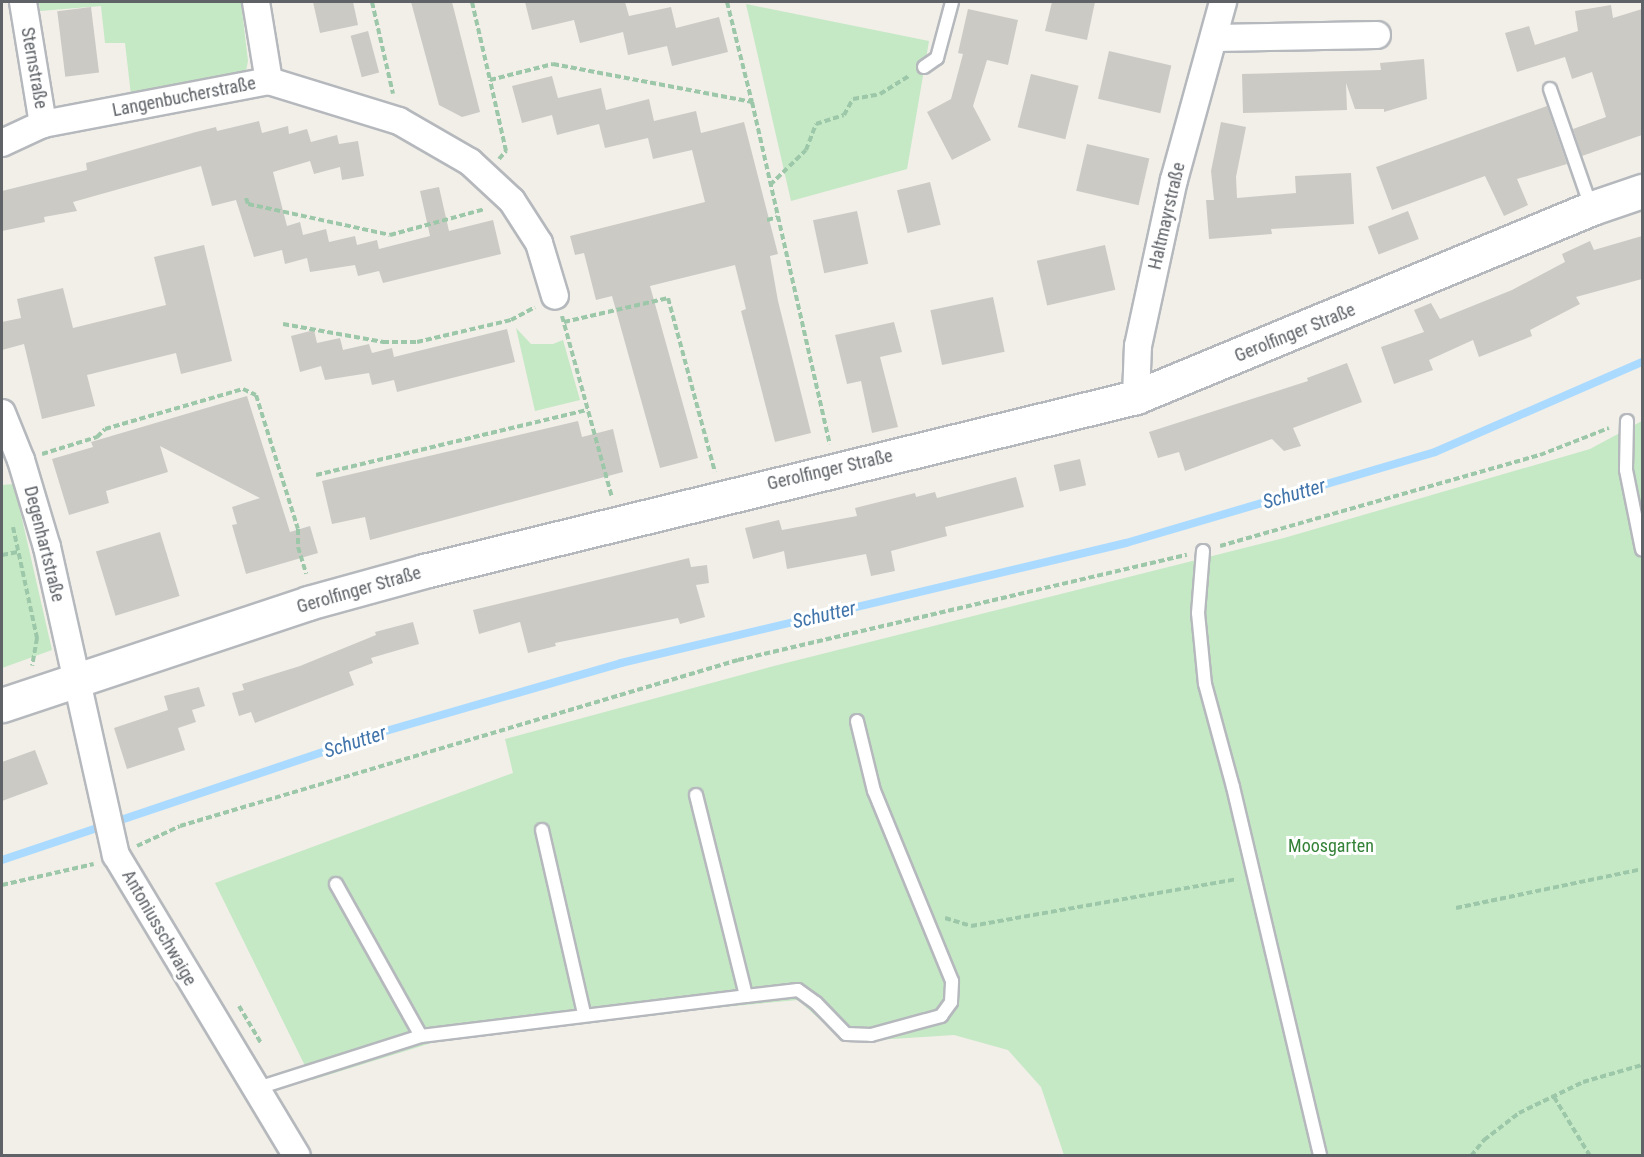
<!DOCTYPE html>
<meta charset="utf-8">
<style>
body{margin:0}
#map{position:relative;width:1644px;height:1157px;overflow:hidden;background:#f1efe8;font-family:"Roboto Condensed",sans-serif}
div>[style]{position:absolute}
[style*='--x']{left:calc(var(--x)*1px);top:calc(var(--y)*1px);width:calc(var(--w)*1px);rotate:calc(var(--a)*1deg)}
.green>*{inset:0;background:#c5e8c5}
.stream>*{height:8px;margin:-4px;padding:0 4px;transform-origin:4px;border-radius:4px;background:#aadaff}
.building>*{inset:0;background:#cccac5;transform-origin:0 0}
.path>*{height:4px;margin-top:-2px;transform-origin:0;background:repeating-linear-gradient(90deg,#9cc7a9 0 6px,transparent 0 9px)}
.roads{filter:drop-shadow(2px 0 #b5b8bc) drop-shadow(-2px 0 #b5b8bc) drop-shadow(0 2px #b5b8bc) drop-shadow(0 -2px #b5b8bc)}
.lane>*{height:12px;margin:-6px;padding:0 6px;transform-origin:6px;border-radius:6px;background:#fff}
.street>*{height:26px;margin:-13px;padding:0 13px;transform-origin:13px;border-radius:13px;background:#fff}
.secondary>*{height:33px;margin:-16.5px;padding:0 16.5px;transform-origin:16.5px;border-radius:16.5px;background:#fff}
span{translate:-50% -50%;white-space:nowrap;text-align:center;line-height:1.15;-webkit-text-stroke:6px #fff;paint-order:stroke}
.street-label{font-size:18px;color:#5f6368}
.park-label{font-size:18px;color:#348238}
.water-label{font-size:20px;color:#4174aa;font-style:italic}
.frame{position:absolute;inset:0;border:3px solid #5f6368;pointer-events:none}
</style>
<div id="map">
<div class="green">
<div style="clip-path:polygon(39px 2px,241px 2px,248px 61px,246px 71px,131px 95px,125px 43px,105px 43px,101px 6px,40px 11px)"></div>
<div style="clip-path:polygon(746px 4px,929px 41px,907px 169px,791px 201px)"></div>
<div style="clip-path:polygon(516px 328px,531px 344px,553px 344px,563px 340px,580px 400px,535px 411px)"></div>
<div style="clip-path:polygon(1642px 421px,1642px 1155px,1064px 1155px,1041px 1087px,1008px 1050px,954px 1035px,845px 1042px,798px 1000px,584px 1020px,441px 1040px,312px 1080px,215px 883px,513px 773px,505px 739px,774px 666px,1284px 538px,1590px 449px)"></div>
<div style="clip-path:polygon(14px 484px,52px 650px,2px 668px,2px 485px)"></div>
</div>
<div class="stream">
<div style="--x:2;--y:860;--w:398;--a:-18.6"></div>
<div style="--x:379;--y:733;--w:252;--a:-16.1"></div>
<div style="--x:621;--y:663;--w:519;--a:-13.37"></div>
<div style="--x:1126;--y:543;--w:322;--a:-16.4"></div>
<div style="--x:1435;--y:452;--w:226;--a:-23.5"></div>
</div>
<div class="building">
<div style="clip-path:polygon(313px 2px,353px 2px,358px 25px,320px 33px)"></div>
<div style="clip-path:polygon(411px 2px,452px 2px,480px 112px,462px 117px,439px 105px)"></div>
<div style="clip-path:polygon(525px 2px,625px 2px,629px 16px,671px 7px,676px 28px,719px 17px,728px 52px,672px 66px,667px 46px,628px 55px,623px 32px,580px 43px,574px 20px,532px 30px)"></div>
<div style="clip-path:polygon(1052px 2px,1095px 2px,1087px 40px,1045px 31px)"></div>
<div style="clip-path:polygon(1611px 5px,1613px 18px,1642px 9px,1642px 135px,1582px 156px,1573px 129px,1606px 117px,1592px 72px,1572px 79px,1565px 57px,1517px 72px,1505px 33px,1529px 26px,1535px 45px,1578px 31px,1575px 11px)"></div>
<div style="left:91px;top:7px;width:66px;height:34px;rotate:83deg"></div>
<div style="clip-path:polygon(968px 9px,1018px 20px,1008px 65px,987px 60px,973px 106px,991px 140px,952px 160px,927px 112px,951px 99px,963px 54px,958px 53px)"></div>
<div style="left:368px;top:31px;width:43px;height:18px;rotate:75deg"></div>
<div style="left:1109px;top:51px;width:64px;height:49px;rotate:13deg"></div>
<div style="clip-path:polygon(1424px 59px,1427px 99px,1384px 112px,1384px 109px,1355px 109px,1346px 83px,1347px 110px,1243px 113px,1242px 74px,1381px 70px,1380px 63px)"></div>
<div style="left:1031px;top:74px;width:49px;height:55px;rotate:14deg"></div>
<div style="clip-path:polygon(552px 76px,558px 98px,601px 88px,606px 110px,649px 99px,654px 121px,696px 111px,701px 133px,744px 122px,778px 254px,770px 256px,778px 301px,811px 433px,775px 442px,741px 311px,746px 309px,735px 265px,650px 286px,698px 458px,660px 468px,612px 296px,596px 300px,584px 253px,575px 255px,570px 236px,705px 202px,692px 150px,653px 159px,648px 138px,605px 148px,599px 124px,557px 135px,552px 115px,522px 123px,512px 86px)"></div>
<div style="clip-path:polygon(1547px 106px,1567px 164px,1517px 179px,1528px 205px,1504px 216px,1485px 176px,1392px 210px,1376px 167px)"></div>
<div style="clip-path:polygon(259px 121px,262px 133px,288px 126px,289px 134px,307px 129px,311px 142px,337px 135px,339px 144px,358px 141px,364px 176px,342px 180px,340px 167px,314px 174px,310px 161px,273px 172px,287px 226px,300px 222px,303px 235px,326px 229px,329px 242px,355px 236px,357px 245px,377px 240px,379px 249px,430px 236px,420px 191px,439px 187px,449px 231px,493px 220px,501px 254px,383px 283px,379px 271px,358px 276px,355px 265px,310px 272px,307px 258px,285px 264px,282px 250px,254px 257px,236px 200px,212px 206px,201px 166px,73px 202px,77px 211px,44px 217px,45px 222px,2px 231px,2px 191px,87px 170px,86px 163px,196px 132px,216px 127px,217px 131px)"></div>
<div style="clip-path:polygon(1221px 122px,1246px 127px,1236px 177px,1237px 198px,1296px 193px,1295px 176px,1351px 173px,1354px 224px,1271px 229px,1272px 234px,1209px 239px,1206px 200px,1214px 200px,1211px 171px)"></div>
<div style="left:1087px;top:144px;width:64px;height:48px;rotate:13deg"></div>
<div style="left:930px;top:182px;width:44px;height:34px;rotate:76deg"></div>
<div style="left:857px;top:211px;width:54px;height:45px;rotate:78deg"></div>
<div style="left:1408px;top:211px;width:30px;height:43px;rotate:69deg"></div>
<div style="clip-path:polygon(1642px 236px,1642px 279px,1576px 297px,1580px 304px,1530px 330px,1532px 336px,1479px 357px,1473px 340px,1429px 360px,1433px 370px,1394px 384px,1381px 347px,1424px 332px,1414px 310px,1431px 303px,1440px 319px,1512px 290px,1565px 262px,1562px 254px,1590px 241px,1594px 250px)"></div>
<div style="clip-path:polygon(204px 245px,232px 361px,181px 374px,176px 353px,87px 375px,95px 406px,42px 419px,24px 344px,2px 350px,2px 322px,21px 318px,17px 299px,63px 288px,73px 328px,166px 305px,154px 257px)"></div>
<div style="left:1105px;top:245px;width:46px;height:70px;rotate:77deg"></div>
<div style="left:993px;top:297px;width:56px;height:64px;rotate:78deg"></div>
<div style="clip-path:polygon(894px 322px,902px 352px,880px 357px,898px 427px,872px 433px,861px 381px,847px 384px,835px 335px)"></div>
<div style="clip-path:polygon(507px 329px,515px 362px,397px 392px,394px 380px,372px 385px,369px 373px,325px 380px,321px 366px,300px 372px,291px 336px,314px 330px,317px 343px,340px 338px,343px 350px,369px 344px,372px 353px,392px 348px,394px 357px)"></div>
<div style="clip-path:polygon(1347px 363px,1362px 402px,1293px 428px,1301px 446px,1284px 451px,1272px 439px,1185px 471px,1179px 452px,1158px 458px,1149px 432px,1308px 381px,1307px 378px)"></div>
<div style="clip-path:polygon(247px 396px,290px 532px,310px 526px,318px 553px,246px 574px,232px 525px,237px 524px,232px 507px,260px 498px,160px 446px,168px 472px,106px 491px,109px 503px,69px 515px,52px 459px,93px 447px,91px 442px)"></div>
<div style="clip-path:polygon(578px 421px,582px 437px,613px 429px,623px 472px,370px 540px,365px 517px,332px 524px,322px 481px)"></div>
<div style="left:1080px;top:459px;width:27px;height:27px;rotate:77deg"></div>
<div style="clip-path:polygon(1016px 477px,1024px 507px,945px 527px,947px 536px,891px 551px,895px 571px,871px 576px,866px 554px,787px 569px,784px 551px,753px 559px,745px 528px,779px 520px,782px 530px,857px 516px,855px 508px,915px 493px,916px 497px,935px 492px,937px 498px)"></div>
<div style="left:160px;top:532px;width:67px;height:67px;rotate:73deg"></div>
<div style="clip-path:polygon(689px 558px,691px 567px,707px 565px,709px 583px,696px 585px,705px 617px,680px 624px,678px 618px,555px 643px,556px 646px,528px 653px,520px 622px,479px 634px,473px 610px)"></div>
<div style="clip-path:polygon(413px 622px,419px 644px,371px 658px,373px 663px,349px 672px,354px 685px,255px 723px,251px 712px,239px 716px,232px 693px,244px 690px,242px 684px,300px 666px,376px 635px,375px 632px)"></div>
<div style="clip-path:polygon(199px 687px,205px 706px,192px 710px,196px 722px,178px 728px,185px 750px,127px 769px,114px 728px,168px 710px,164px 696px)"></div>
<div style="clip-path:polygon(35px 750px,48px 784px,2px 801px,2px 762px)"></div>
</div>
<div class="path">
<div style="--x:372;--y:2;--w:94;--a:77.1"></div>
<div style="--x:472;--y:2;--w:80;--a:77"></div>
<div style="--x:727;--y:2;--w:103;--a:76"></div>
<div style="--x:499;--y:159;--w:11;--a:-49"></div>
<div style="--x:506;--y:151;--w:73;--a:-102.7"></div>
<div style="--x:490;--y:80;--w:65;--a:-14.3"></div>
<div style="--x:553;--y:64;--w:203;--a:10.8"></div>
<div style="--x:752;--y:102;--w:351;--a:77.2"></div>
<div style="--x:770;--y:185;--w:50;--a:-44.2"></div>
<div style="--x:806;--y:150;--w:28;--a:-69"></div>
<div style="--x:816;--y:124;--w:29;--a:-18"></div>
<div style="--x:844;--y:115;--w:18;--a:-61"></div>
<div style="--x:853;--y:99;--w:27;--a:-10"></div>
<div style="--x:880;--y:94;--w:34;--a:-32"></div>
<div style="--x:246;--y:198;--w:6;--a:72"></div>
<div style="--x:248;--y:204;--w:145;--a:12.3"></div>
<div style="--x:390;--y:235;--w:98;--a:-15.3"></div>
<div style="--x:767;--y:220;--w:11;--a:-15"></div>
<div style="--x:562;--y:316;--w:188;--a:74.6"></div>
<div style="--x:564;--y:322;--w:107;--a:-13"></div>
<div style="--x:668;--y:298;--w:180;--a:74.9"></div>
<div style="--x:283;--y:324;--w:102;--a:10.2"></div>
<div style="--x:383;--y:342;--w:34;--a:0"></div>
<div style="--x:417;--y:342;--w:97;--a:-13.2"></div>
<div style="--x:511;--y:320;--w:27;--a:-28"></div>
<div style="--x:42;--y:454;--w:58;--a:-17.2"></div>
<div style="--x:97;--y:437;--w:11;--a:-45"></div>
<div style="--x:105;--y:429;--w:144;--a:-16.2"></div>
<div style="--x:243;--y:389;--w:14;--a:25"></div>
<div style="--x:256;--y:395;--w:140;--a:72.6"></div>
<div style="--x:298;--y:529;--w:18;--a:90"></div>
<div style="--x:298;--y:547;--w:28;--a:73"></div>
<div style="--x:316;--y:475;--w:279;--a:-13.5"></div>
<div style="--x:13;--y:527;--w:114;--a:77.8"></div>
<div style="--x:37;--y:638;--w:28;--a:100"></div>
<div style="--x:1220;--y:546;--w:333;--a:-15.9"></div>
<div style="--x:1540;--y:455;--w:74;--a:-21.4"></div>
<div style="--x:2;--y:555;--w:16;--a:-11"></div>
<div style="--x:137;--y:846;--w:47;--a:-24.9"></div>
<div style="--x:180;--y:826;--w:582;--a:-16.57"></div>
<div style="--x:738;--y:660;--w:461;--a:-13.2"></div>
<div style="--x:2;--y:885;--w:94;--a:-12.9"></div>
<div style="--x:1456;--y:908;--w:190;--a:-11.8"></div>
<div style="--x:945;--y:918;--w:27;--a:17"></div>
<div style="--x:971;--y:926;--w:270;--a:-10"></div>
<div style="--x:239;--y:1006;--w:43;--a:59.3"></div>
<div style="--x:1554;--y:1097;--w:69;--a:58.6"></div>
<div style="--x:1471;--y:1156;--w:21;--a:-51"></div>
<div style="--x:1484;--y:1140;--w:44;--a:-37.6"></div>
<div style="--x:1519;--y:1113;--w:71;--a:-25.8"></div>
<div style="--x:1583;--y:1082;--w:61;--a:-16.1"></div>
</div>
<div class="roads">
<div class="lane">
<div style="--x:924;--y:67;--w:16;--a:-35"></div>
<div style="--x:937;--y:58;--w:58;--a:-75"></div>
<div style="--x:1550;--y:89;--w:125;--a:70.8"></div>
<div style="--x:1627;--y:421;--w:49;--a:91.2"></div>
<div style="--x:1626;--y:470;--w:81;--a:78.6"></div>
<div style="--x:1203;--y:551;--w:62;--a:94.6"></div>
<div style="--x:1198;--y:613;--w:71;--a:84.4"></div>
<div style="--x:1205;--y:684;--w:107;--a:74.8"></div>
<div style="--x:1233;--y:787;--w:379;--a:76.7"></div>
<div style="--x:696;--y:795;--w:207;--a:76"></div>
<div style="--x:542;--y:830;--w:188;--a:77.1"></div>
<div style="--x:336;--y:884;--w:174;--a:60.8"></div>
<div style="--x:255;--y:1089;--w:174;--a:-17.7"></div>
<div style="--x:421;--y:1036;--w:327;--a:-7"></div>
<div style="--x:746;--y:996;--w:52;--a:-6.6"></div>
<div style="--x:798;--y:990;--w:22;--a:36"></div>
<div style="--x:816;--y:1003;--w:43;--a:45.9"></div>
<div style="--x:846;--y:1034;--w:25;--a:2"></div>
<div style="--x:871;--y:1035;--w:73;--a:-15.2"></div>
<div style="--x:941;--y:1016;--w:17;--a:-54"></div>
<div style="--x:951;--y:1002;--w:21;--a:-87"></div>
<div style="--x:952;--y:981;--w:205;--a:-112.3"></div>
<div style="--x:874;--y:791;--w:72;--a:-103.7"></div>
</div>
<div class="street">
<div style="--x:23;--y:2;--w:124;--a:80.7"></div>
<div style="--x:256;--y:2;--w:80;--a:80.7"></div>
<div style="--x:1215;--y:38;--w:162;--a:-1.1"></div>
<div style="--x:2;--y:143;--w:45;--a:-24.9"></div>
<div style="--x:43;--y:124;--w:230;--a:-10.8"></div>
<div style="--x:269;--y:81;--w:136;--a:17.1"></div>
<div style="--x:399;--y:121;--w:82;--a:30"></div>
<div style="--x:470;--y:162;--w:57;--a:42.9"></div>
<div style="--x:512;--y:201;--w:50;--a:57.3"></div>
<div style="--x:539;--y:243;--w:55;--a:73.2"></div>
<div style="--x:1136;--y:397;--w:51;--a:-87.8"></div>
<div style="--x:1138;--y:346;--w:170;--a:-77.8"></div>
<div style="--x:1174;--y:180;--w:185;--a:-74.6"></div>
<div style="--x:2;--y:413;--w:51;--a:68"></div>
<div style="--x:21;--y:460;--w:91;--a:73.4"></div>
<div style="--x:47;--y:547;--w:316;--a:77.4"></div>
<div style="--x:116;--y:855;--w:351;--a:59"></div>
</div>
<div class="secondary">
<div style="--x:2;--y:705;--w:323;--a:-18.4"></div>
<div style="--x:308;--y:603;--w:120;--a:-15.4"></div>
<div style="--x:424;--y:571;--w:733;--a:-13.73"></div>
<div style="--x:1136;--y:397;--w:494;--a:-22.5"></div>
<div style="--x:1592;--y:208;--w:53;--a:-18.8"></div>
</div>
</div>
<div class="street-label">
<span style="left:34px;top:68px;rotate:80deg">Sternstraße</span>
<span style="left:184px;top:97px;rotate:-11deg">Langenbucherstraße</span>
<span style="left:1167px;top:216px;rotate:-77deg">Haltmayrstraße</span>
<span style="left:1295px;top:333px;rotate:-22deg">Gerolfinger Straße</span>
<span style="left:830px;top:470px;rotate:-13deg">Gerolfinger Straße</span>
<span style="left:44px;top:544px;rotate:76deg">Degenhartstraße</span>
<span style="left:359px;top:590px;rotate:-16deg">Gerolfinger Straße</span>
<span style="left:159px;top:928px;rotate:60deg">Antoniusschwaige</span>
</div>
<div class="park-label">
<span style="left:1331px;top:846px">Moosgarten</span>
</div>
<div class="water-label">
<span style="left:1294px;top:494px;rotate:-16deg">Schutter</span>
<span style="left:824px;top:615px;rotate:-13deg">Schutter</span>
<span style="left:355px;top:742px;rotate:-18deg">Schutter</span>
</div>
<div class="frame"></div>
</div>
